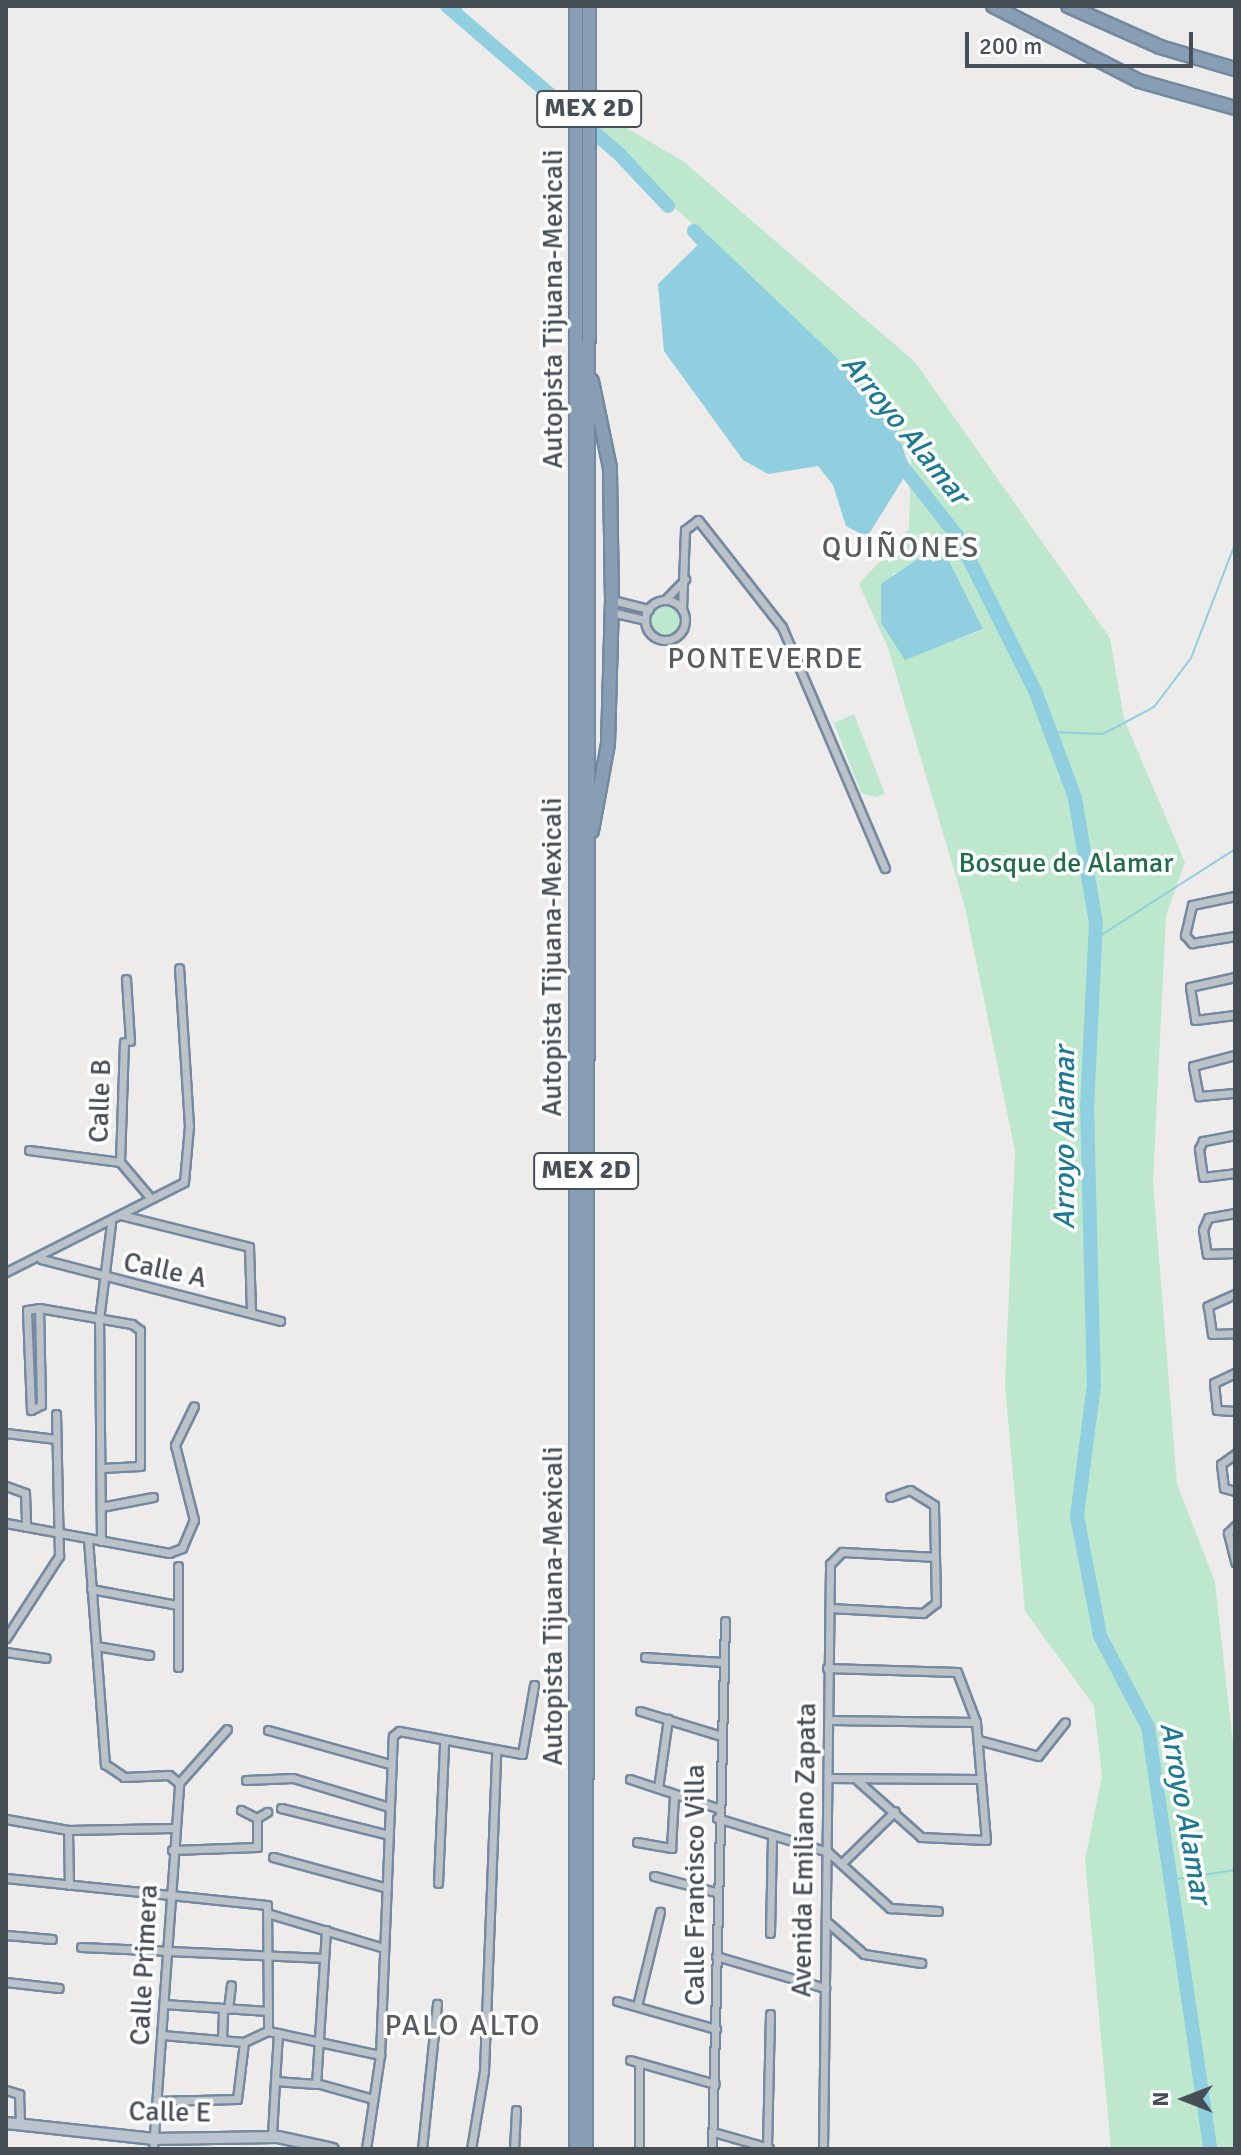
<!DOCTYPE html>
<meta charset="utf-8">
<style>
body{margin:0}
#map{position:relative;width:1241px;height:2155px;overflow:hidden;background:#eeebeb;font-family:Signika,sans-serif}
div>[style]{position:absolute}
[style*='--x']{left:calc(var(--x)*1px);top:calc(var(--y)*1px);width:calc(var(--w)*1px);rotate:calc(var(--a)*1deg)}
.green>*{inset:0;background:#bde8ce}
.round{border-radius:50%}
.water>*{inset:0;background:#8fcfe0}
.stream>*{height:2px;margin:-1px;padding:0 1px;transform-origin:1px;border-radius:1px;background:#8fcfe0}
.river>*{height:14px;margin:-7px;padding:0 7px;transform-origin:7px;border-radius:7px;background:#8fcfe0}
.roads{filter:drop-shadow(2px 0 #7389a1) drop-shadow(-2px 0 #7389a1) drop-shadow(0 2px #7389a1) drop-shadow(0 -2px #7389a1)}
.minor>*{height:7px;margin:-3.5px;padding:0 3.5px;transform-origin:3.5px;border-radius:3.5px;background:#bbc3c9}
.minor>.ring{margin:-3.5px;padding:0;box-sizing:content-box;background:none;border:7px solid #bbc3c9;border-radius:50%}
.secondary>*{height:10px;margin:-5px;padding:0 5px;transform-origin:5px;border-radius:5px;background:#bbc4ce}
.motorway>*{height:12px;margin:-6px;padding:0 6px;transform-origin:6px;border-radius:6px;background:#889eb5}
span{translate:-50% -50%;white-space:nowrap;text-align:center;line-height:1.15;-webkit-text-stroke:7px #fff;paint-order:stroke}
.shield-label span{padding:2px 6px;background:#fff;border:2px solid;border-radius:6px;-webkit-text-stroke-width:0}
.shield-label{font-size:26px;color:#464f56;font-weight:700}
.street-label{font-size:28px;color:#464f56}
.park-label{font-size:28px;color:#206e47}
.water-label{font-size:30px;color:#1c7a94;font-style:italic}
.neighbourhood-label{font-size:30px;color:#595c5f;letter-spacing:2px}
.frame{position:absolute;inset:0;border:8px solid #464f56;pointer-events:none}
.north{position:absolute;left:1145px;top:2059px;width:80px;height:80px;-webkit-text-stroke:6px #fff;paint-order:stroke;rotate:270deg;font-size:22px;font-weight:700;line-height:32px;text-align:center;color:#464f56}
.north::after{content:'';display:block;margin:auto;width:28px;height:36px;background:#464f56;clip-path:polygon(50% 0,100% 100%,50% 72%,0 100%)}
.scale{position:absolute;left:965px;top:32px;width:228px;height:36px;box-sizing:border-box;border:4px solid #464f56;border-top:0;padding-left:10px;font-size:24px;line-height:28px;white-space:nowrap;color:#464f56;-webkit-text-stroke:6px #fff;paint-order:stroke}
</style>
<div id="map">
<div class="green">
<div style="clip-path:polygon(evenodd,599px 112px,683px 161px,915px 362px,1110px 638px,1124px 719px,1185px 862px,1166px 916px,1153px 1181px,1177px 1484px,1215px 1582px,1235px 1762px,1235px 2149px,1111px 2149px,1085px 1860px,1102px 1776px,1094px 1706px,1025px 1611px,1005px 1385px,1015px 1151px,965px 907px,888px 648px,859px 584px,909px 529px,911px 459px,860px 380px,596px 134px,599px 112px,931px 550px,948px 559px,983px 630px,905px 659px,881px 623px,893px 574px,916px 566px,931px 550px)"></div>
<div class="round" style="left:648px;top:604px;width:32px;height:32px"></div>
<div style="clip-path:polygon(854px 714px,885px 794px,876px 797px,861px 793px,834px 723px)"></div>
</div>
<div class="water">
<div style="clip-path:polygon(708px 235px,860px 380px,896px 429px,910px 468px,867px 537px,846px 526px,833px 485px,818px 466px,768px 474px,743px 460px,664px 351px,658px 284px)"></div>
<div style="clip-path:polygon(931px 550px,948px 559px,983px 629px,905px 660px,881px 623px,881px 584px)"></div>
</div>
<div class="stream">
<div style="--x:461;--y:6;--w:14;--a:86"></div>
<div style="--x:1051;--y:732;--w:52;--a:2.2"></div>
<div style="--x:1103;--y:734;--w:58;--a:-27.9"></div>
<div style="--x:1154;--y:707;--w:61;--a:-52.9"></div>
<div style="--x:1191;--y:658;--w:122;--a:-68.9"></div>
<div style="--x:1095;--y:939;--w:166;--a:-32.7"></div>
<div style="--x:1170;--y:1880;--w:66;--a:-8.7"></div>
</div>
<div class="river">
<div style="--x:447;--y:6;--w:228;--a:40.7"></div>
<div style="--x:620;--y:155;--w:70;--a:46.7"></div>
<div style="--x:694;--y:231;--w:28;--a:48"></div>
<div style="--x:899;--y:462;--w:95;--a:51.8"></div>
<div style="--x:958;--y:537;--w:174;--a:63.4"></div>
<div style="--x:1036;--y:693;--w:112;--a:69.6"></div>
<div style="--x:1075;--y:798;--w:127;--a:80.5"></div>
<div style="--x:1096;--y:923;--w:181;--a:92.8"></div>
<div style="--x:1087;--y:1104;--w:281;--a:88.6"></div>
<div style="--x:1094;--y:1385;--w:132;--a:97.4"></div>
<div style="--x:1077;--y:1516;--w:122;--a:79.1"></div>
<div style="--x:1100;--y:1636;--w:103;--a:62.2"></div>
<div style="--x:1148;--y:1727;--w:427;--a:81.6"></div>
</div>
<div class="roads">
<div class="minor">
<div style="--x:612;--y:600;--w:38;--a:14"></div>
<div style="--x:665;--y:600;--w:29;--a:-46"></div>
<div class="ring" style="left:645px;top:600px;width:33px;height:33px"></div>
<div style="--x:682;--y:609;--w:79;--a:-87.8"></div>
<div style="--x:685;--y:530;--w:16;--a:-38"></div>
<div style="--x:698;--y:520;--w:136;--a:51.9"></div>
<div style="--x:782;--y:627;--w:262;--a:66.9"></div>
<div style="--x:611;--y:612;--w:35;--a:13"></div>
<div style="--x:1235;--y:896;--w:44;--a:168.2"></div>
<div style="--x:1192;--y:905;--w:31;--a:103"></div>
<div style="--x:1185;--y:935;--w:11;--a:49"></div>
<div style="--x:1192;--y:943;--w:44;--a:-9.2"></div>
<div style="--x:1235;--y:977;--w:46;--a:167.5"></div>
<div style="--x:1190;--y:987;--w:33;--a:81"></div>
<div style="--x:1195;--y:1020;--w:40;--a:-7.1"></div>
<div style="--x:126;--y:979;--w:62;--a:86.3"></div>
<div style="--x:1235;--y:1055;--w:43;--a:165.3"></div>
<div style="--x:1193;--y:1066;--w:31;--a:79"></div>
<div style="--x:1199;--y:1096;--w:36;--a:-5"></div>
<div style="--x:1235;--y:1135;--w:33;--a:169"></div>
<div style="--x:1203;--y:1141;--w:9;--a:117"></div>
<div style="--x:1199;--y:1149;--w:28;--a:82"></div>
<div style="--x:1203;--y:1177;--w:32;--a:-7"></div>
<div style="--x:29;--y:1150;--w:92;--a:7.5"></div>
<div style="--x:120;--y:1162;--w:43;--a:49.7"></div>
<div style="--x:120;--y:1162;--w:120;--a:-88.1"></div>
<div style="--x:1235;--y:1213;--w:27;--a:170"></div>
<div style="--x:1208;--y:1218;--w:13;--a:113"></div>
<div style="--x:1203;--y:1230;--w:24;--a:81"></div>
<div style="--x:1207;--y:1254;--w:28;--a:-2"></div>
<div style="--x:121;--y:1215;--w:132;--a:14"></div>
<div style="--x:249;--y:1247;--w:64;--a:88.2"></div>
<div style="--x:41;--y:1259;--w:247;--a:14.5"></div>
<div style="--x:6;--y:1272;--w:199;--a:-26.8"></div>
<div style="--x:184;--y:1182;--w:56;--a:-84.9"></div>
<div style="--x:189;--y:1126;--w:158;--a:-93.6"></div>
<div style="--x:1235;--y:1294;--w:30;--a:156"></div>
<div style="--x:1208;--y:1306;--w:28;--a:82"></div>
<div style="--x:1212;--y:1334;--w:23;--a:-2"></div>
<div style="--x:39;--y:1308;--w:97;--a:88.8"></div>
<div style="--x:41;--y:1405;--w:11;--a:153"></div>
<div style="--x:31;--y:1410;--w:100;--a:-92.3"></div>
<div style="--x:27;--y:1310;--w:12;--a:-9"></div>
<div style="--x:39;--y:1308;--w:94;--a:9.8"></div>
<div style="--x:132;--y:1324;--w:10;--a:37"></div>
<div style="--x:140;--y:1330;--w:136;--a:90"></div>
<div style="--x:140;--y:1466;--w:38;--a:177"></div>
<div style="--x:1235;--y:1373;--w:23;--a:155"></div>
<div style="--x:1214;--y:1383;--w:27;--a:84"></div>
<div style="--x:1217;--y:1410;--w:18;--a:3"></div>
<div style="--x:6;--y:1433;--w:50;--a:6.8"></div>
<div style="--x:1235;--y:1454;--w:17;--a:144"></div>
<div style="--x:1221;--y:1464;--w:24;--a:83"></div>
<div style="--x:1224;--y:1488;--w:11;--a:15"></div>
<div style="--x:6;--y:1486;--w:20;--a:20"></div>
<div style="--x:25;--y:1493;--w:34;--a:88"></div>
<div style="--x:101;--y:1507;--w:53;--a:-10.9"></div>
<div style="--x:6;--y:1523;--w:166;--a:10.4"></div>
<div style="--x:169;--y:1553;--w:14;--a:-21"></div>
<div style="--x:182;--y:1548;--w:30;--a:-67"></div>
<div style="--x:194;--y:1520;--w:77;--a:-104.2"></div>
<div style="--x:175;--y:1445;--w:43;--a:-64"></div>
<div style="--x:1235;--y:1526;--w:10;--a:135"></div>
<div style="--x:1228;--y:1533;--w:30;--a:76"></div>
<div style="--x:88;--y:1539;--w:226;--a:85.7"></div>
<div style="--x:105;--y:1764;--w:23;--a:34"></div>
<div style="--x:124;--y:1777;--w:45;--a:-2.5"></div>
<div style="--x:169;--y:1775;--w:13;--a:39"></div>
<div style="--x:101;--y:1541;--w:221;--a:-90.5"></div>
<div style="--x:99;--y:1320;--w:97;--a:-82.9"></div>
<div style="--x:178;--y:1566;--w:101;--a:90"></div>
<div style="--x:91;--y:1589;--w:87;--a:10.5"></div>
<div style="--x:830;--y:1608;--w:93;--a:3.1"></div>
<div style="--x:923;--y:1613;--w:16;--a:-38"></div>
<div style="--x:936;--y:1603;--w:98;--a:-91.2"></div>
<div style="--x:934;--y:1505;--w:28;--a:-148"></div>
<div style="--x:910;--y:1490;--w:21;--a:161"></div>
<div style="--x:6;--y:1638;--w:98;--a:-57.1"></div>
<div style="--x:59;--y:1556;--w:142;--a:-91.2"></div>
<div style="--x:96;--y:1646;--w:54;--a:9.6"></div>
<div style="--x:6;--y:1652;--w:40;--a:8.5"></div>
<div style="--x:645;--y:1657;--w:77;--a:3.7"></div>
<div style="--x:827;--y:1668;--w:130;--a:1.8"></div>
<div style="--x:957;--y:1672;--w:53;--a:69.2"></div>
<div style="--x:976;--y:1722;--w:118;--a:85.2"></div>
<div style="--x:986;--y:1840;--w:65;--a:-177.4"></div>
<div style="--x:921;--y:1837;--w:84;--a:-138.4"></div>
<div style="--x:640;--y:1711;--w:82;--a:17.1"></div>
<div style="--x:829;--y:1720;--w:147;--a:0.8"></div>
<div style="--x:268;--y:1730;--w:127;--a:15.6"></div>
<div style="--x:978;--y:1740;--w:62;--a:14.9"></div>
<div style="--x:1038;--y:1756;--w:43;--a:-51.5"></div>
<div style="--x:828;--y:1778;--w:152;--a:0.4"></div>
<div style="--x:630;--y:1779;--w:92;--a:18.4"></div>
<div style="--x:246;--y:1780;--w:47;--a:-2.4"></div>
<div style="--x:293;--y:1778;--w:100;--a:16.8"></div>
<div style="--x:179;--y:1783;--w:72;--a:-48.4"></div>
<div style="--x:658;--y:1788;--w:70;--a:-81.8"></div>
<div style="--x:281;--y:1808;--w:111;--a:14"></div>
<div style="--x:241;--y:1810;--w:18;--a:27"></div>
<div style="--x:717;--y:1818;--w:116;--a:17"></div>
<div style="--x:828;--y:1852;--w:84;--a:42.1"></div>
<div style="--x:890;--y:1908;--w:48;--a:3.6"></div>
<div style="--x:6;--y:1819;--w:63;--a:10.1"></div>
<div style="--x:68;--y:1830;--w:105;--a:-1.1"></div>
<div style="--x:68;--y:1830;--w:55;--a:89"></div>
<div style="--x:637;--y:1842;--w:35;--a:10"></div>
<div style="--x:671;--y:1848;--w:52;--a:-86.7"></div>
<div style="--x:172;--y:1850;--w:85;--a:-2"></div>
<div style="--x:257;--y:1847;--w:29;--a:-90"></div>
<div style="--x:257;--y:1818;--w:12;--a:-31"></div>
<div style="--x:273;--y:1857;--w:118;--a:15.2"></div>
<div style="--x:842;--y:1863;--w:74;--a:-44.5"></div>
<div style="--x:654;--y:1876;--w:64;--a:14.5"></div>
<div style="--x:6;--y:1878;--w:262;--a:5.9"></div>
<div style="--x:267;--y:1905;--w:126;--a:89.5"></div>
<div style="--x:438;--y:1883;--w:140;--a:-87.5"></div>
<div style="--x:270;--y:1914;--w:119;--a:16.6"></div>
<div style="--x:826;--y:1921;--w:50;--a:41"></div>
<div style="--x:864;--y:1954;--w:58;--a:9"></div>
<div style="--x:326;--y:1930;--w:153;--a:93.7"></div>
<div style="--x:316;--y:2083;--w:59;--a:15.7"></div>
<div style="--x:770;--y:1933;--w:98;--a:-88.8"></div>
<div style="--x:6;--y:1935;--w:46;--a:5"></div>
<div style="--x:81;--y:1947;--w:243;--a:2.6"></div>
<div style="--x:716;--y:1956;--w:114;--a:16.4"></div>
<div style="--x:6;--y:1982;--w:53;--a:6.5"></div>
<div style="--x:617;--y:2001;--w:103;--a:15.8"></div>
<div style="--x:164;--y:2004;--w:104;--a:3.9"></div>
<div style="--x:637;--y:2006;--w:97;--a:-76.3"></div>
<div style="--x:228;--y:2009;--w:24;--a:-83"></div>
<div style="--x:268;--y:2031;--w:115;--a:12.1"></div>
<div style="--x:162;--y:2035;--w:82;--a:4.9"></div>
<div style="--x:244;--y:2042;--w:26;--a:-25"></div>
<div style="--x:222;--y:2040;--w:31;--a:-88"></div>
<div style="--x:630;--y:2060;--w:88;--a:15.8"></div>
<div style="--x:275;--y:2081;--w:48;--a:-86.4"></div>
<div style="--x:6;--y:2090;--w:14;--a:17"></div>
<div style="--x:19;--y:2094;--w:31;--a:88"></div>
<div style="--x:157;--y:2101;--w:80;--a:-1.4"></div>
<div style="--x:237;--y:2099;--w:57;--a:-83"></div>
<div style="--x:713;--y:2132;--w:58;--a:15.9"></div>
<div style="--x:272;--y:2136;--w:55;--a:-86.9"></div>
<div style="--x:275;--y:2081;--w:41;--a:4.2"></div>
<div style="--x:767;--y:2147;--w:133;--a:-88.7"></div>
<div style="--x:153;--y:2149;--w:367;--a:-85.9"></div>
<div style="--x:366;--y:2149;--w:95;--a:-81.5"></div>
<div style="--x:380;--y:2055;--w:319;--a:-87.7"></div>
<div style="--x:393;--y:1736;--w:8;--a:-40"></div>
<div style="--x:399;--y:1731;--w:125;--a:10.6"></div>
<div style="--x:522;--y:1754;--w:70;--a:-80.1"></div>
<div style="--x:422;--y:2149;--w:146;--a:-84.1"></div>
<div style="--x:471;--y:2149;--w:79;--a:-80.5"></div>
<div style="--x:484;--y:2071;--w:317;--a:-87.8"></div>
<div style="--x:514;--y:2149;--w:39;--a:-87"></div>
<div style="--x:639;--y:2149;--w:86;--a:-90"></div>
<div style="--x:712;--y:2149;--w:528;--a:-88.59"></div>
<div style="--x:823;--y:2149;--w:585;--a:-89.31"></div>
<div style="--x:830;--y:1564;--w:17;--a:-45"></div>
<div style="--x:842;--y:1552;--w:91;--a:3.1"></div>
</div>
<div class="secondary">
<div style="--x:6;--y:2123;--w:149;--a:6.2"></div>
<div style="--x:154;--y:2139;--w:124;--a:-0.9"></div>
<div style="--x:278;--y:2137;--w:56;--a:12.3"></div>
</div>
<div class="motorway">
<div style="--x:576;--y:6;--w:2143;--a:90"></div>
<div style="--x:993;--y:6;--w:164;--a:27.2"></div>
<div style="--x:1139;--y:81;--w:100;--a:15.7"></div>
<div style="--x:1068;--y:6;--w:101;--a:24"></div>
<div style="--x:1160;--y:47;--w:78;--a:16.3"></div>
<div style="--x:592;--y:831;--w:88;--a:-79.6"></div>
<div style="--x:608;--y:744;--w:144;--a:-88.4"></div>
<div style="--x:612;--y:600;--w:132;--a:-90.9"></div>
<div style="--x:610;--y:468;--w:89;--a:-101.7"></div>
<div style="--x:586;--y:2149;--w:2143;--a:-89.92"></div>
</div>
</div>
<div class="shield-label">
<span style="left:589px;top:109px">MEX 2D</span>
<span style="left:586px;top:1171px">MEX 2D</span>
</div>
<div class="street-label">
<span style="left:553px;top:309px;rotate:-90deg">Autopista Tijuana-Mexicali</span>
<span style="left:552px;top:957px;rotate:-90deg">Autopista Tijuana-Mexicali</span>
<span style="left:100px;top:1101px;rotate:-88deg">Calle B</span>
<span style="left:165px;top:1270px;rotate:12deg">Calle A</span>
<span style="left:553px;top:1606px;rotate:-90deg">Autopista Tijuana-Mexicali</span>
<span style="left:804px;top:1850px;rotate:-89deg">Avenida Emiliano Zapata</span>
<span style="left:695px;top:1885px;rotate:-90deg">Calle Francisco Villa</span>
<span style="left:144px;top:1965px;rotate:-87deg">Calle Primera</span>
<span style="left:170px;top:2112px;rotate:1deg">Calle E</span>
</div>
<div class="park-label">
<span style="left:1066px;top:863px">Bosque de Alamar</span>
</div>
<div class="water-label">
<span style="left:905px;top:430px;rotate:51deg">Arroyo Alamar</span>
<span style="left:1065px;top:1138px;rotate:-90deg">Arroyo Alamar</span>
<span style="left:1185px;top:1813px;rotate:80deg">Arroyo Alamar</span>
</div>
<div class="neighbourhood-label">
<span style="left:901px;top:548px">QUIÑONES</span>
<span style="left:766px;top:659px">PONTEVERDE</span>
<span style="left:463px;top:2026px">PALO ALTO</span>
</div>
<div class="frame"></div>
<div class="north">N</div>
<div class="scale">200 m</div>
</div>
